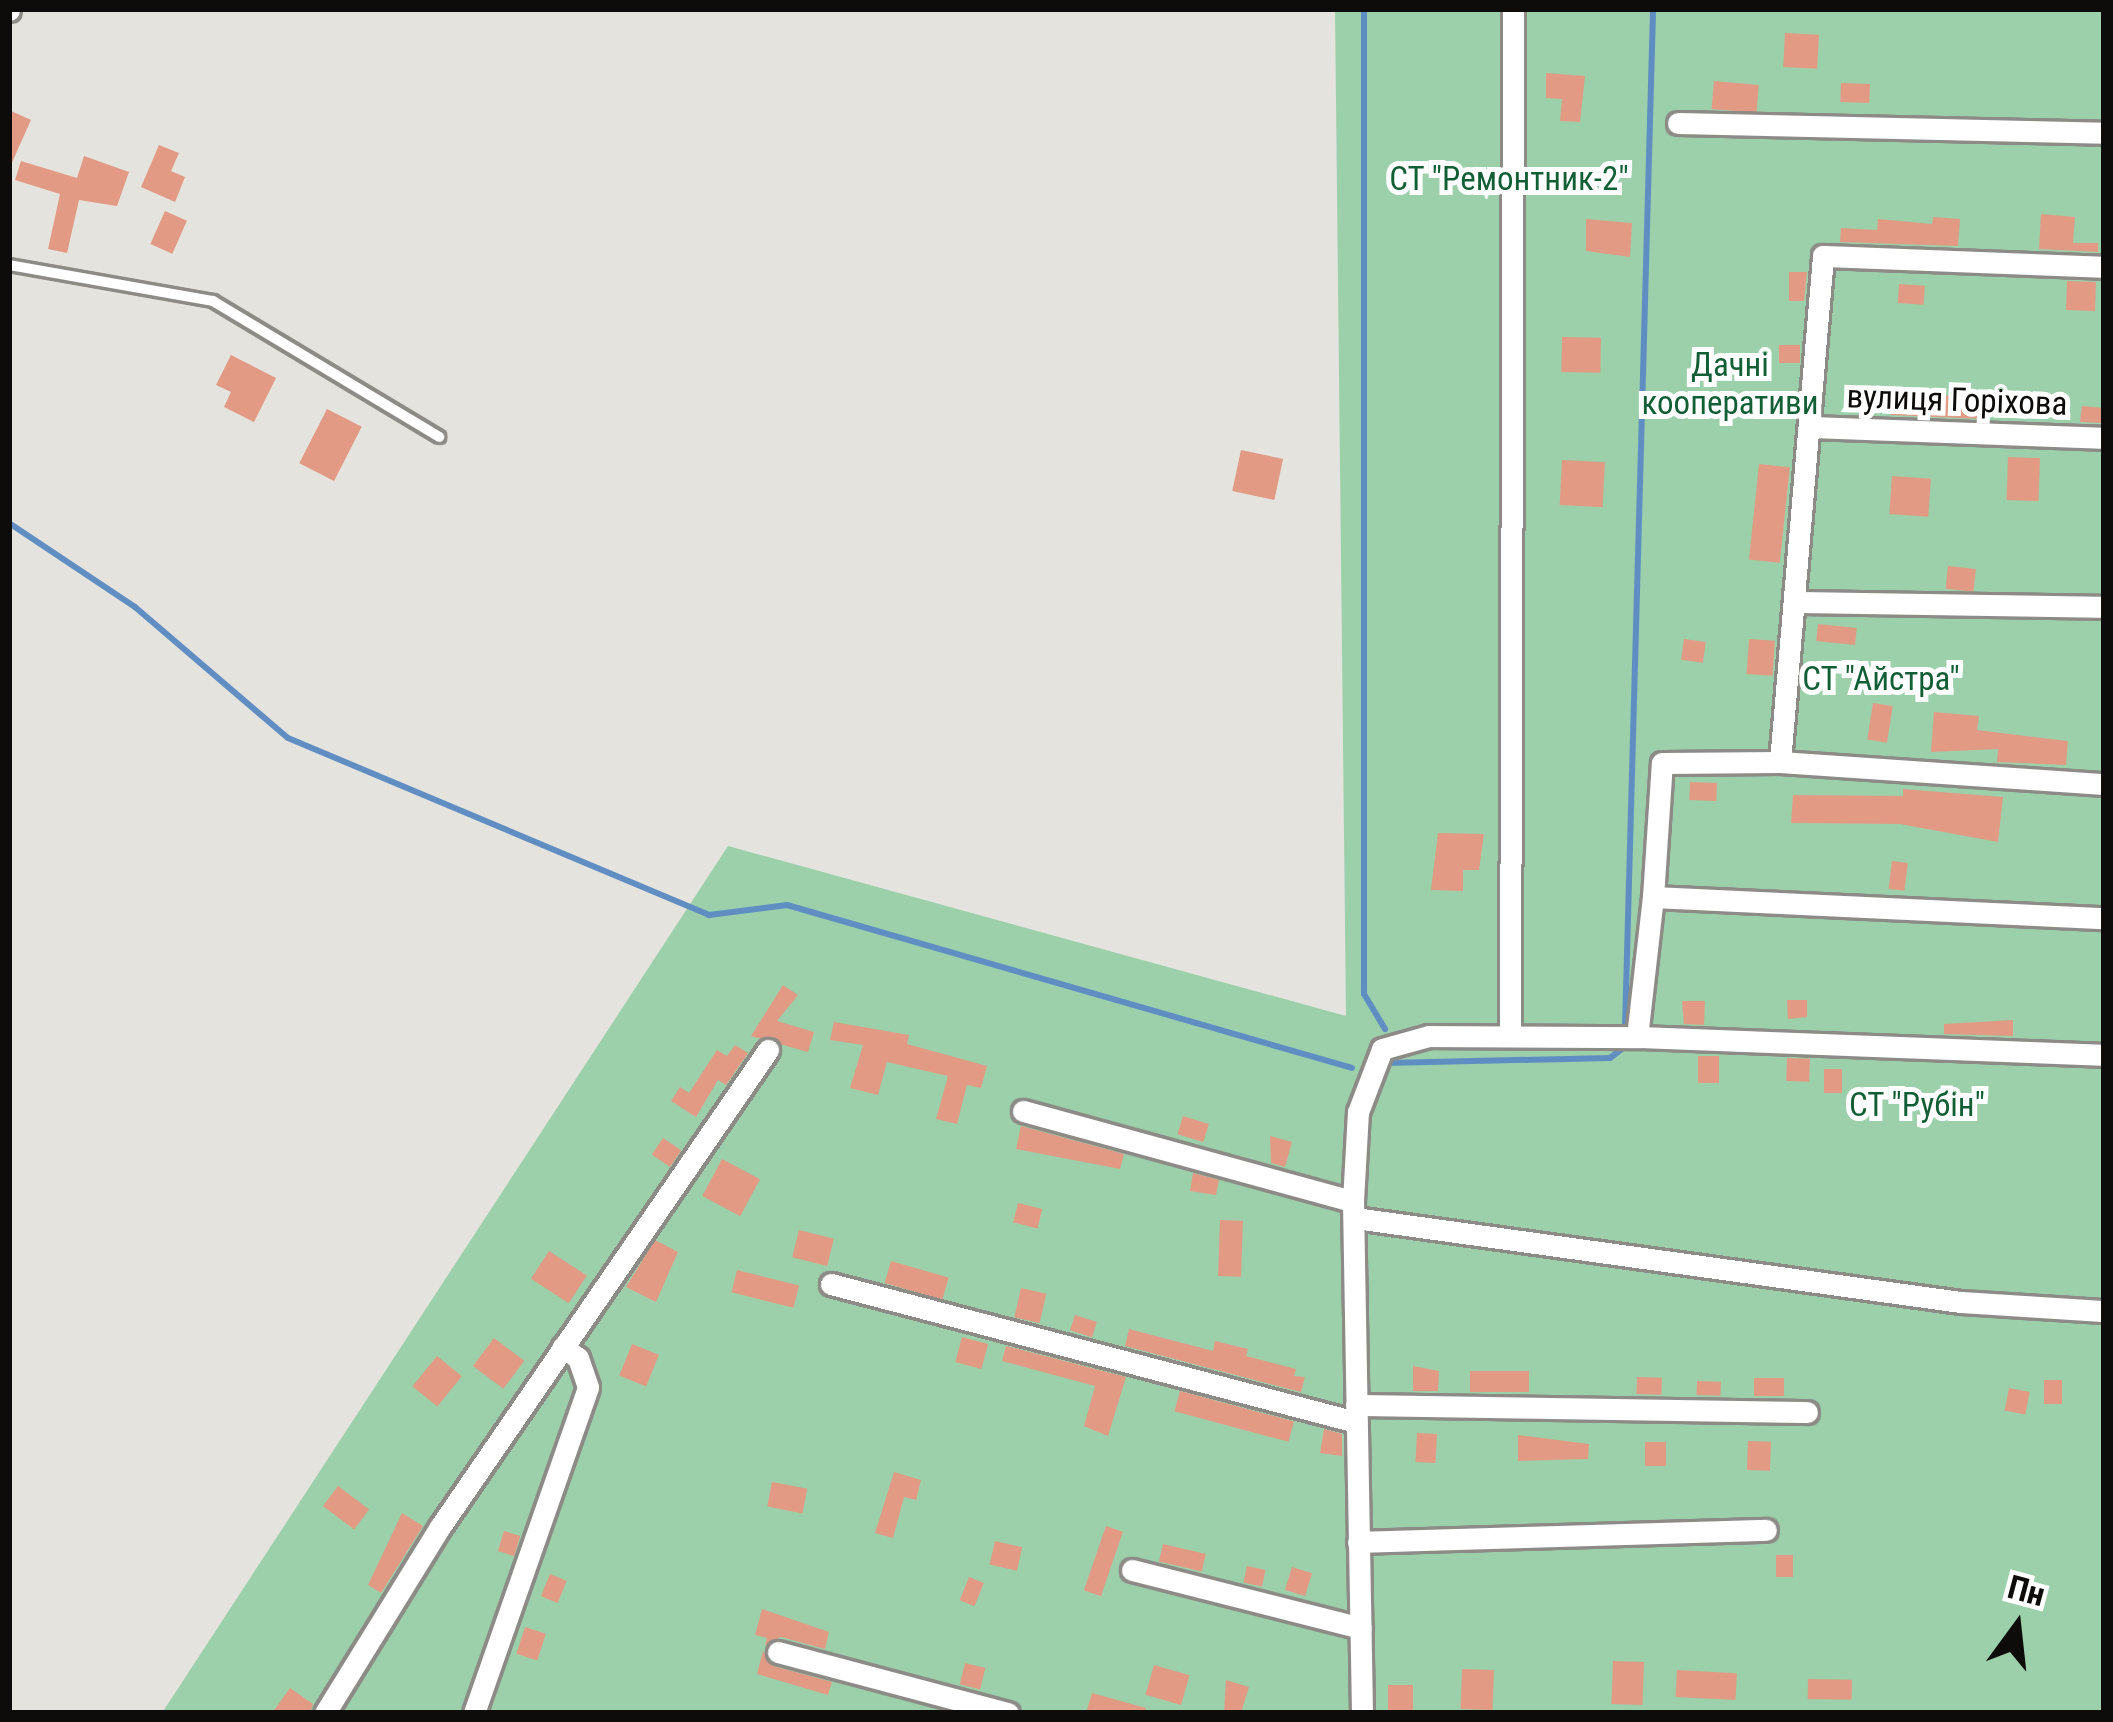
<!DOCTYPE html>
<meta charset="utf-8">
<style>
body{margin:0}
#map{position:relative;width:2113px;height:1722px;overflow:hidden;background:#e4e3dd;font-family:"Roboto Condensed",sans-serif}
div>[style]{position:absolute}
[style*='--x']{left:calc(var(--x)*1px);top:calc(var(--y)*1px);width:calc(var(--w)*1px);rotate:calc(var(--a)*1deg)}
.green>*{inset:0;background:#9bd0ab}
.stream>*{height:6px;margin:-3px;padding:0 3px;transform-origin:3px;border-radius:3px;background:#618ec2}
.building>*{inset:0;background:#e29a84;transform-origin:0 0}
.roads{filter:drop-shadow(3px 0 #8d8b86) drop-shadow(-3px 0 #8d8b86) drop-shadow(0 3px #8d8b86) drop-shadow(0 -3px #8d8b86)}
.service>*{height:10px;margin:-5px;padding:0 5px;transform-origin:5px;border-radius:5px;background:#fff}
.minor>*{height:21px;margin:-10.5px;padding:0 10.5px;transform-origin:10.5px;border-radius:10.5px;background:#fff}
span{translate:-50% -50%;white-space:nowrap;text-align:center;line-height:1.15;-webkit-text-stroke:10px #fff;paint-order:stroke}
.park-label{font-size:33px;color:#125f36}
.street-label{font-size:33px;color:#0d0c0a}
.frame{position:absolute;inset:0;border:12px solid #0d0c0a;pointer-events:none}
.north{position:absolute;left:1957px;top:1566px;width:120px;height:120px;-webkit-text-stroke:9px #fff;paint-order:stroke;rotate:15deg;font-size:33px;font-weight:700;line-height:48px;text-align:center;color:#0d0c0a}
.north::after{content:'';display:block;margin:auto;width:42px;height:54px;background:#0d0c0a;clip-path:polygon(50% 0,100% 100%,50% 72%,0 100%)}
</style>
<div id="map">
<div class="green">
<div style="clip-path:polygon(1335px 9px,2104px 9px,2104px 1713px,162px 1713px,728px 846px,1346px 1016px)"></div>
</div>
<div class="stream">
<div style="--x:1364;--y:9;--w:985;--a:90"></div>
<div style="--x:1364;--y:994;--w:41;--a:59"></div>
<div style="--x:9;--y:523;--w:151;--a:33.7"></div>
<div style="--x:135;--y:607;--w:201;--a:40.6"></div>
<div style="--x:288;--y:738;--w:457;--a:22.8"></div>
<div style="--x:709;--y:915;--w:79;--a:-7.3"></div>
<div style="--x:787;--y:905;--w:588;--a:16.09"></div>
<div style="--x:1625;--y:1027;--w:1018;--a:-88.42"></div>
<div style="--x:1387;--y:1063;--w:223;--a:-1.3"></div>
<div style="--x:1610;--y:1058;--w:15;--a:-37"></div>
</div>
<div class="building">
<div style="left:1785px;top:33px;width:34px;height:34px;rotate:3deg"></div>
<div style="clip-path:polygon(1546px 73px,1585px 76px,1580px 122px,1560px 121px,1562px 99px,1546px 98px)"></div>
<div style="left:1714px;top:81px;width:45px;height:28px;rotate:5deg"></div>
<div style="left:1841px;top:83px;width:29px;height:19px;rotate:2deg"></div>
<div style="clip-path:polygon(9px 110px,31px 120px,9px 169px)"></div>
<div style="clip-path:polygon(159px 145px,179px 153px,171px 171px,185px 177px,175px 202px,141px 187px)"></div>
<div style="clip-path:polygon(84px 156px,129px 172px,117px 206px,79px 200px,67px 253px,48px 249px,60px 194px,15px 180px,21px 161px,77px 178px)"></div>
<div style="left:165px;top:211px;width:24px;height:36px;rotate:24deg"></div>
<div style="clip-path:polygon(2041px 214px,2075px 217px,2073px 243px,2098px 243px,2098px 252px,2039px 249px)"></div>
<div style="clip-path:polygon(1933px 217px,1960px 219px,1958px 246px,1840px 242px,1841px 228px,1877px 230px,1878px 219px,1932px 224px)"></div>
<div style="clip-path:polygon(1586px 219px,1632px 223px,1630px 257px,1586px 251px)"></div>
<div style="clip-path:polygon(1789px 272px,1807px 272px,1804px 301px,1789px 301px)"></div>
<div style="left:2067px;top:281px;width:29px;height:29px;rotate:2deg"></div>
<div style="left:1899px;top:284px;width:26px;height:19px;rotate:4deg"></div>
<div style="left:1562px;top:337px;width:39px;height:35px;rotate:1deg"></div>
<div style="left:1779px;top:345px;width:21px;height:18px"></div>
<div style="clip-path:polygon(231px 355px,276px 378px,254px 422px,224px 407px,231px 392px,216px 385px)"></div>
<div style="clip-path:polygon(1893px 388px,1987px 401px,1986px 419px,1890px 415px)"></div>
<div style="clip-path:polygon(2082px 406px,2104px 408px,2104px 423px,2080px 422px)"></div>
<div style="left:327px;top:409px;width:39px;height:61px;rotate:27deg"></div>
<div style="left:1241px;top:450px;width:43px;height:42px;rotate:12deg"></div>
<div style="left:2008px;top:457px;width:32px;height:43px;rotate:2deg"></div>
<div style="left:1562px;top:460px;width:43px;height:45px;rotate:3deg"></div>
<div style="left:1759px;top:464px;width:31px;height:96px;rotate:6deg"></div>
<div style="left:1892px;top:476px;width:39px;height:38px;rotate:4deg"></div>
<div style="left:1948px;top:566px;width:28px;height:23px;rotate:6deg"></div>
<div style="left:1818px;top:624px;width:39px;height:17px;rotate:6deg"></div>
<div style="left:1684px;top:639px;width:22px;height:21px;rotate:8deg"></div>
<div style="left:1749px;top:639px;width:26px;height:35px;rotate:4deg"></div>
<div style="left:1873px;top:703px;width:20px;height:37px;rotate:9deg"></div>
<div style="clip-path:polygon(1934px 712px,1979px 716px,1977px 730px,2068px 741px,2066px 765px,1997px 762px,1998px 749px,1931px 752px)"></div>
<div style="left:1690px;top:782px;width:27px;height:18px;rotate:2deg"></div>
<div style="clip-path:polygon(1903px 789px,2003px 797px,1998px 842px,1900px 824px,1791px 823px,1793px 795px,1903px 796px)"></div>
<div style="clip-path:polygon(1438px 833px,1484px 834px,1479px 870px,1463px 870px,1463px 891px,1431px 890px)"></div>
<div style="left:1892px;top:861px;width:16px;height:28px;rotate:7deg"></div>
<div style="clip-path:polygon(783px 985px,798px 995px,777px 1021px,814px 1032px,808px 1052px,751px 1036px)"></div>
<div style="clip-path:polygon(1787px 1000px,1807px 1000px,1807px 1017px,1788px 1019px)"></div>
<div style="clip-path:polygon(1682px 1001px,1705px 1001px,1704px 1025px,1684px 1024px)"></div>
<div style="clip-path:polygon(2013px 1020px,2013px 1036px,1944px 1034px,1944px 1024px)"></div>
<div style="clip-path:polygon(834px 1022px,909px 1035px,907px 1044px,987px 1066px,981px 1088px,967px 1085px,957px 1124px,936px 1119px,948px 1076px,887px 1062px,878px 1095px,850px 1088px,863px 1045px,830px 1040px)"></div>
<div style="clip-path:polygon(735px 1045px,748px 1053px,726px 1085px,718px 1080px,696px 1117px,671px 1101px,680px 1087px,689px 1093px,717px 1050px,727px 1056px)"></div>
<div style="left:1698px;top:1056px;width:21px;height:27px"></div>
<div style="left:1787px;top:1058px;width:23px;height:23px;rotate:2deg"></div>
<div style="left:1824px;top:1069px;width:18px;height:24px"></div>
<div style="left:1183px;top:1116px;width:27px;height:19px;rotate:17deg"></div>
<div style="clip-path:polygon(1021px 1126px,1124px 1154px,1120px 1169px,1016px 1149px)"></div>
<div style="clip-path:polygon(1270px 1136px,1292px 1142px,1285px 1167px,1271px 1163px)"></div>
<div style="left:663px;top:1138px;width:22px;height:20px;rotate:34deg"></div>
<div style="left:722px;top:1159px;width:43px;height:42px;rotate:28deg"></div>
<div style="clip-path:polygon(1193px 1173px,1219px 1180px,1216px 1195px,1190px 1191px)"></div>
<div style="left:1018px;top:1203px;width:25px;height:20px;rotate:14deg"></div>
<div style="left:1220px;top:1220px;width:23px;height:56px;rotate:2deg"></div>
<div style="left:799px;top:1230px;width:36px;height:28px;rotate:14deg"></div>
<div style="clip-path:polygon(655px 1240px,678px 1252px,656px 1302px,626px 1287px)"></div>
<div style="left:549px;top:1251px;width:45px;height:33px;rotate:33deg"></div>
<div style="left:891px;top:1261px;width:60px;height:23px;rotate:16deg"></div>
<div style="left:737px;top:1270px;width:64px;height:23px;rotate:14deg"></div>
<div style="left:1021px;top:1288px;width:26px;height:30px;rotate:13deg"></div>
<div style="left:1075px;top:1315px;width:23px;height:16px;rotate:18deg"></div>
<div style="clip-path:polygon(1129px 1329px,1213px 1351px,1215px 1341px,1248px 1349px,1246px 1356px,1296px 1369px,1294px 1376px,1305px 1377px,1301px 1392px,1125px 1346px)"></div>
<div style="left:962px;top:1337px;width:27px;height:26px;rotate:15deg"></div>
<div style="left:494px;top:1338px;width:38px;height:35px;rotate:37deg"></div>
<div style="left:632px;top:1344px;width:29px;height:34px;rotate:22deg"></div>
<div style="clip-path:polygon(1006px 1346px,1126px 1377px,1108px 1436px,1084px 1426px,1095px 1386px,1002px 1361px)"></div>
<div style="left:437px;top:1356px;width:32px;height:39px;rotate:39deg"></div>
<div style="clip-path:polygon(1413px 1366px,1439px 1371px,1438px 1391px,1413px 1391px)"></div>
<div style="left:1470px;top:1371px;width:59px;height:21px"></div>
<div style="left:1637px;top:1377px;width:25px;height:17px;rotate:2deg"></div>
<div style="left:1754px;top:1378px;width:30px;height:18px"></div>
<div style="left:2044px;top:1380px;width:18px;height:24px"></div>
<div style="left:1697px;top:1381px;width:24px;height:14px;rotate:2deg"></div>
<div style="left:2009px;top:1388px;width:21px;height:23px;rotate:11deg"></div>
<div style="left:1180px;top:1391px;width:118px;height:21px;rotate:15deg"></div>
<div style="clip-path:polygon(1324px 1429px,1342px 1434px,1342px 1456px,1320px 1453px)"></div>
<div style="left:1417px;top:1433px;width:20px;height:29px;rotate:3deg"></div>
<div style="clip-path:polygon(1518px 1435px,1589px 1444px,1588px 1459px,1518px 1461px)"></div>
<div style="left:1748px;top:1441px;width:23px;height:29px;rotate:2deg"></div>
<div style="left:1645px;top:1442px;width:21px;height:24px"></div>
<div style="clip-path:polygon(894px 1472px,921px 1480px,916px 1500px,904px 1497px,893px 1538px,875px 1533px)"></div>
<div style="left:772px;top:1482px;width:36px;height:25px;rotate:11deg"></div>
<div style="left:338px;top:1486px;width:39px;height:25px;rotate:37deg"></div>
<div style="clip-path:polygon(402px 1513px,423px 1526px,381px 1593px,368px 1585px)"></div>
<div style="left:1106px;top:1526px;width:18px;height:68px;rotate:19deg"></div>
<div style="left:504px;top:1531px;width:17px;height:21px;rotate:17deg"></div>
<div style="left:995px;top:1541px;width:28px;height:24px;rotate:13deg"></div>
<div style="left:1163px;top:1544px;width:44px;height:18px;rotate:13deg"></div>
<div style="left:1776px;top:1555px;width:17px;height:22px"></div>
<div style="left:1247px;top:1566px;width:19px;height:17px;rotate:12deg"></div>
<div style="left:1292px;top:1567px;width:21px;height:24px;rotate:17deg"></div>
<div style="left:550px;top:1574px;width:18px;height:24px;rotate:22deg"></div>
<div style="left:969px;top:1577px;width:16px;height:25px;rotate:22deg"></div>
<div style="clip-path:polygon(762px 1609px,829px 1632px,825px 1649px,781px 1637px,765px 1645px,767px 1638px,755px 1635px)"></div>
<div style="left:525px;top:1627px;width:22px;height:28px;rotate:18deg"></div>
<div style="clip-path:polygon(763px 1651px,773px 1666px,832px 1682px,828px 1695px,757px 1674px)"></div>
<div style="left:1613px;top:1661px;width:31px;height:43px;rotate:2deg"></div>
<div style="left:965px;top:1663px;width:21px;height:22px;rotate:14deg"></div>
<div style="left:1154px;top:1665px;width:37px;height:31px;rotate:16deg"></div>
<div style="left:1462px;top:1669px;width:32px;height:40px;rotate:2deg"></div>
<div style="left:1677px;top:1670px;width:60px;height:27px;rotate:3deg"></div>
<div style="left:1808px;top:1679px;width:44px;height:20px;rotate:1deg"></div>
<div style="clip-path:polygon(1226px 1680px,1249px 1687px,1241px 1713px,1224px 1713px)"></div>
<div style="left:1388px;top:1685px;width:25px;height:25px"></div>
<div style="clip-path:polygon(290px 1688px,313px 1704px,310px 1713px,272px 1713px)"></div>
<div style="clip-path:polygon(1092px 1693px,1146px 1708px,1145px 1713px,1086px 1713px)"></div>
</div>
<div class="roads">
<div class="service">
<div style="--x:9;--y:265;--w:207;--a:10"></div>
<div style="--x:213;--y:301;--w:264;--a:31"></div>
</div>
<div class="minor">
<div style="--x:9;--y:10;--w:1;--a:-90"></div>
<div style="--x:1678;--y:123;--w:426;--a:1.3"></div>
<div style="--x:1809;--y:427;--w:295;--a:2.1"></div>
<div style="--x:1794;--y:602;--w:310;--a:0.9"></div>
<div style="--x:1780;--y:762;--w:508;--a:-85.14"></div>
<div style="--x:1823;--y:256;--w:281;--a:2.2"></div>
<div style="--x:1653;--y:897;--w:134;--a:-86.2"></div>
<div style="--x:1662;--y:763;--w:118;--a:-0.5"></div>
<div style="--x:1780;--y:762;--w:325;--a:3.9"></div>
<div style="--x:1510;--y:1036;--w:1027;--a:-89.83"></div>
<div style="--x:1637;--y:1037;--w:467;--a:2.2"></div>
<div style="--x:1023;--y:1111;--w:342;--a:15.3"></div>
<div style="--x:1355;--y:1218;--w:611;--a:7.9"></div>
<div style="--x:1960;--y:1302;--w:144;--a:3.6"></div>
<div style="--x:831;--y:1284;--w:543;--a:14.73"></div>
<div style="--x:1356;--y:1405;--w:451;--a:0.9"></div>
<div style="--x:1358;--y:1542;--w:408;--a:-1.7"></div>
<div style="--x:1132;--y:1570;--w:236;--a:14.2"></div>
<div style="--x:778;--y:1652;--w:238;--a:14.9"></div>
<div style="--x:325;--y:1713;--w:219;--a:-58.3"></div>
<div style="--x:440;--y:1527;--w:579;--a:-55.49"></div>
<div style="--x:474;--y:1713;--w:345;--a:-70.7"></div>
<div style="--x:588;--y:1387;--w:31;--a:-109"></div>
<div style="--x:578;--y:1358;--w:19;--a:-144"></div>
<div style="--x:1362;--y:1713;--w:512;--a:-91.01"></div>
<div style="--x:1353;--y:1201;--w:89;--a:-86.8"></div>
<div style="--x:1358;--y:1112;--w:67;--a:-69.1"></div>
<div style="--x:1382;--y:1049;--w:49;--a:-15.5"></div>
<div style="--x:1429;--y:1036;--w:208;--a:0.3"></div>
<div style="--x:1637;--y:1037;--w:141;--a:-83.5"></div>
<div style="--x:1653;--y:897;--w:451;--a:2.7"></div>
</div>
</div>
<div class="park-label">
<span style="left:1509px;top:179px">СТ "Ремонтник-2"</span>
<span style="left:1730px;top:384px">Дачні<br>кооперативи</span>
<span style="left:1881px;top:679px">СТ "Айстра"</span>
<span style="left:1917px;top:1105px">СТ "Рубін"</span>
</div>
<div class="street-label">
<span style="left:1957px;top:400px;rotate:2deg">вулиця Горіхова</span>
</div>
<div class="frame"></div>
<div class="north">Пн</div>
</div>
